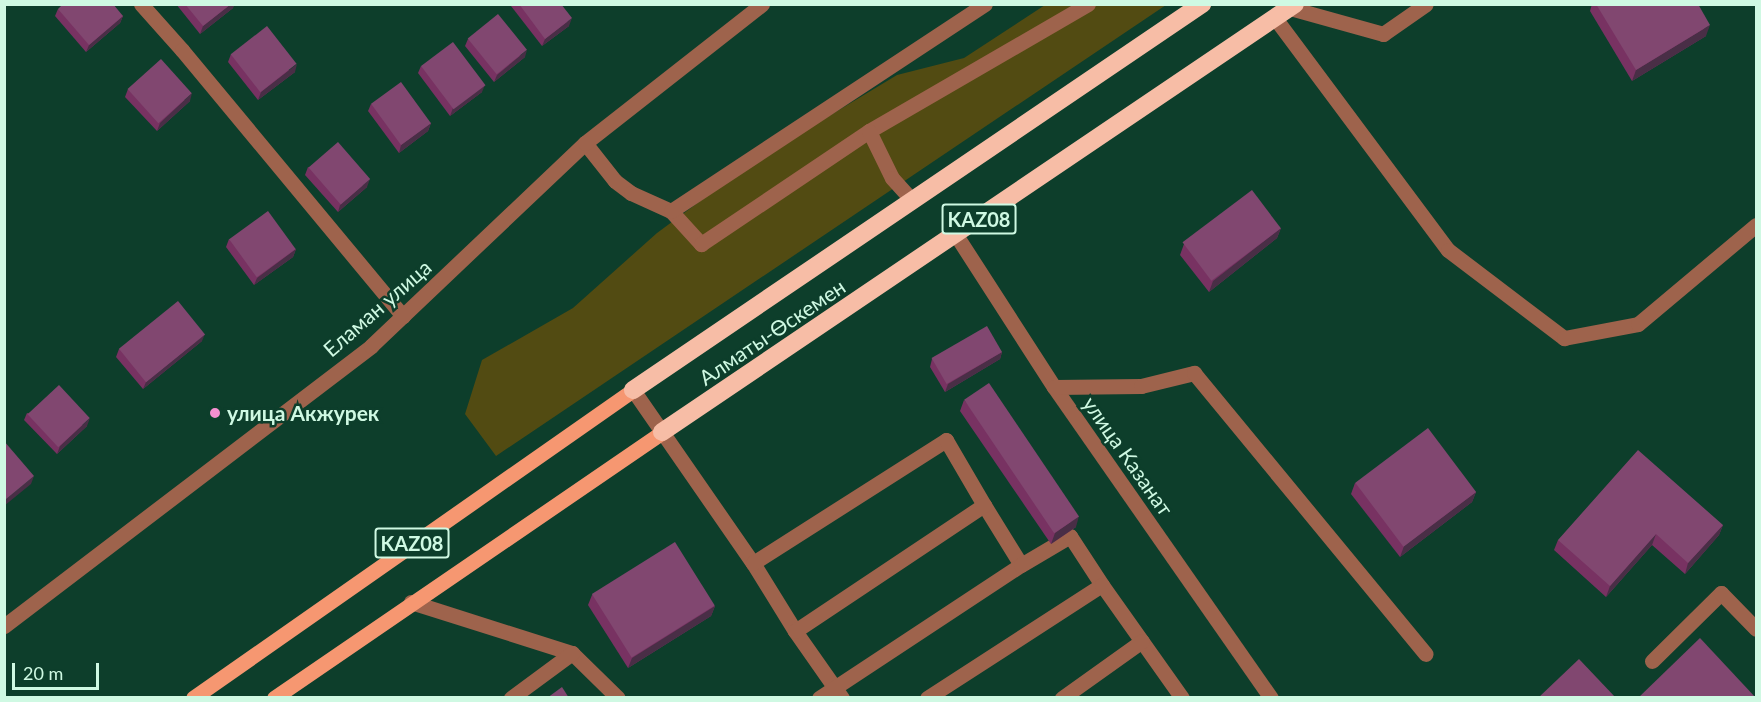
<!DOCTYPE html>
<meta charset="utf-8">
<style>
body{margin:0}
#map{position:relative;width:1761px;height:702px;overflow:hidden;background:#0d3e2b;font-family:Lato,sans-serif}
div>[style]{position:absolute}
[style*='--x']{left:calc(var(--x)*1px);top:calc(var(--y)*1px);width:calc(var(--w)*1px);rotate:calc(var(--a)*1deg)}
.green>*{inset:0;background:#524b12}
.minor>*{height:15px;margin:-7.5px;padding:0 7.5px;transform-origin:7.5px;border-radius:7.5px;background:#9e634c}
.major>*{height:15px;margin:-7.5px;padding:0 7.5px;transform-origin:7.5px;border-radius:7.5px;background:#f69771}
.highway>*{height:18px;margin:-9px;padding:0 9px;transform-origin:9px;border-radius:9px;background:#f7bda6}
.wall>*{inset:0;background:#783262}
.shaded-wall>*{inset:0;background:#492e46}
.building>*{inset:0;background:#814770;transform-origin:0 0}
.dots>*{width:16px;height:16px;translate:-50% -50%;box-sizing:border-box;border:3px solid #0d3e2b;border-radius:50%}
span{translate:-50% -50%;white-space:nowrap;text-align:center;line-height:1.15;-webkit-text-stroke:5px #0d3e2b;paint-order:stroke}
.shield-label span{padding:2px 4px;background:#0d3e2b;border:2px solid;border-radius:4px;-webkit-text-stroke-width:0}
.shield-label{font-size:20px;color:#cff9e3;font-weight:700}
.street-label{font-size:21px;color:#cff9e3}
.poi-label{font-size:21px;color:#cff9e3;font-weight:700}
.left{translate:0 -50%;text-align:left}
.frame{position:absolute;inset:0;border:6px solid #cff9e3;pointer-events:none}
.scale{position:absolute;left:12px;top:663px;width:87px;height:27px;box-sizing:border-box;border:3px solid #cff9e3;border-top:0;padding-left:8px;font-size:18px;line-height:21px;white-space:nowrap;color:#cff9e3;-webkit-text-stroke:4px #0d3e2b;paint-order:stroke}
</style>
<div id="map">
<div class="green">
<div style="clip-path:polygon(1045px 5px,1166px 5px,496px 456px,465px 414px,482px 360px,573px 308px,657px 233px,753px 162px,897px 75px,964px 58px)"></div>
</div>
<div class="minor">
<div style="--x:141;--y:4;--w:62;--a:48.3"></div>
<div style="--x:182;--y:50;--w:346;--a:50.3"></div>
<div style="--x:1290;--y:8;--w:97;--a:15.6"></div>
<div style="--x:1383;--y:34;--w:52;--a:-34.9"></div>
<div style="--x:1275;--y:18;--w:289;--a:53.3"></div>
<div style="--x:1448;--y:250;--w:146;--a:37.2"></div>
<div style="--x:1564;--y:338;--w:75;--a:-10.7"></div>
<div style="--x:1638;--y:324;--w:154;--a:-40"></div>
<div style="--x:869;--y:131;--w:253;--a:-30.1"></div>
<div style="--x:585;--y:143;--w:48;--a:51.7"></div>
<div style="--x:615;--y:181;--w:20;--a:37"></div>
<div style="--x:631;--y:193;--w:44;--a:24.2"></div>
<div style="--x:671;--y:211;--w:45;--a:47.7"></div>
<div style="--x:701;--y:244;--w:202;--a:-33.9"></div>
<div style="--x:869;--y:131;--w:52;--a:63.9"></div>
<div style="--x:892;--y:178;--w:30;--a:48"></div>
<div style="--x:671;--y:211;--w:376;--a:-33.4"></div>
<div style="--x:956;--y:235;--w:181;--a:57.2"></div>
<div style="--x:1054;--y:387;--w:379;--a:55.1"></div>
<div style="--x:1054;--y:387;--w:87;--a:-0.7"></div>
<div style="--x:1141;--y:386;--w:55;--a:-13.8"></div>
<div style="--x:1194;--y:373;--w:364;--a:50.5"></div>
<div style="--x:633;--y:390;--w:211;--a:55.3"></div>
<div style="--x:753;--y:563;--w:80;--a:58.3"></div>
<div style="--x:795;--y:631;--w:82;--a:55"></div>
<div style="--x:984;--y:505;--w:70;--a:58.3"></div>
<div style="--x:753;--y:563;--w:229;--a:-32.5"></div>
<div style="--x:946;--y:440;--w:75;--a:59.7"></div>
<div style="--x:984;--y:505;--w:227;--a:146.3"></div>
<div style="--x:411;--y:602;--w:169;--a:17.6"></div>
<div style="--x:572;--y:653;--w:64;--a:44.4"></div>
<div style="--x:4;--y:626;--w:462;--a:-37.3"></div>
<div style="--x:371;--y:346;--w:295;--a:-43.5"></div>
<div style="--x:585;--y:143;--w:225;--a:-38.1"></div>
<div style="--x:1652;--y:661;--w:97;--a:-44.6"></div>
<div style="--x:1721;--y:593;--w:50;--a:45.8"></div>
<div style="--x:511;--y:698;--w:76;--a:-36.4"></div>
<div style="--x:819;--y:698;--w:242;--a:-33.4"></div>
<div style="--x:1021;--y:565;--w:57;--a:-30.6"></div>
<div style="--x:1070;--y:536;--w:59;--a:56.9"></div>
<div style="--x:927;--y:698;--w:208;--a:-32.9"></div>
<div style="--x:1102;--y:585;--w:138;--a:54.7"></div>
<div style="--x:1062;--y:698;--w:98;--a:-35.5"></div>
</div>
<div class="major">
<div style="--x:193;--y:698;--w:537;--a:-34.99"></div>
<div style="--x:274;--y:698;--w:470;--a:-34.4"></div>
</div>
<div class="highway">
<div style="--x:633;--y:390;--w:688;--a:-34.15"></div>
<div style="--x:662;--y:432;--w:764;--a:-34.06"></div>
</div>
<div class="wall">
<div style="clip-path:polygon(176px 4px,234px 4px,233px 8px,200px 34px)"></div>
<div style="clip-path:polygon(512px 4px,561px 4px,569px 26px,542px 46px,511px 6px)"></div>
<div style="clip-path:polygon(1592px 4px,1698px 4px,1706px 36px,1632px 81px,1590px 11px)"></div>
<div style="clip-path:polygon(58px 9px,123px 16px,120px 23px,86px 52px,55px 16px)"></div>
<div style="clip-path:polygon(468px 39px,525px 57px,494px 82px,465px 46px)"></div>
<div style="clip-path:polygon(231px 54px,295px 72px,258px 100px,228px 62px)"></div>
<div style="clip-path:polygon(421px 66px,482px 92px,450px 116px,418px 73px)"></div>
<div style="clip-path:polygon(128px 89px,190px 101px,157px 131px,125px 97px)"></div>
<div style="clip-path:polygon(371px 104px,431px 123px,428px 131px,399px 153px,368px 111px)"></div>
<div style="clip-path:polygon(308px 167px,367px 187px,338px 212px,305px 175px)"></div>
<div style="clip-path:polygon(1281px 228px,1277px 238px,1209px 292px,1180px 255px,1184px 244px)"></div>
<div style="clip-path:polygon(229px 239px,296px 249px,293px 257px,254px 285px,226px 247px)"></div>
<div style="clip-path:polygon(202px 341px,143px 389px,116px 357px,119px 349px)"></div>
<div style="clip-path:polygon(1002px 352px,1000px 359px,945px 392px,930px 367px,932px 359px)"></div>
<div style="clip-path:polygon(964px 400px,1076px 527px,1051px 544px,960px 411px)"></div>
<div style="clip-path:polygon(27px 413px,87px 426px,57px 454px,24px 420px)"></div>
<div style="clip-path:polygon(1355px 483px,1476px 492px,1472px 502px,1400px 557px,1351px 494px)"></div>
<div style="clip-path:polygon(1723px 525px,1719px 535px,1685px 574px,1652px 545px,1606px 597px,1554px 550px,1558px 540px)"></div>
<div style="clip-path:polygon(592px 595px,715px 606px,711px 616px,628px 668px,588px 605px)"></div>
</div>
<div class="shaded-wall">
<div style="clip-path:polygon(231px 4px,234px 4px,233px 8px,200px 34px,203px 26px)"></div>
<div style="clip-path:polygon(123px 16px,120px 23px,86px 52px,89px 45px)"></div>
<div style="clip-path:polygon(572px 18px,569px 26px,542px 46px,545px 39px)"></div>
<div style="clip-path:polygon(1710px 25px,1706px 36px,1632px 81px,1636px 70px)"></div>
<div style="clip-path:polygon(527px 50px,525px 57px,494px 82px,497px 75px)"></div>
<div style="clip-path:polygon(297px 64px,295px 72px,258px 100px,261px 92px)"></div>
<div style="clip-path:polygon(485px 85px,482px 92px,450px 116px,453px 108px)"></div>
<div style="clip-path:polygon(192px 93px,190px 101px,157px 131px,160px 123px)"></div>
<div style="clip-path:polygon(431px 123px,428px 131px,399px 153px,401px 145px)"></div>
<div style="clip-path:polygon(370px 179px,367px 187px,338px 212px,340px 205px)"></div>
<div style="clip-path:polygon(1281px 228px,1277px 238px,1209px 292px,1213px 281px)"></div>
<div style="clip-path:polygon(296px 249px,293px 257px,254px 285px,257px 278px)"></div>
<div style="clip-path:polygon(205px 334px,202px 341px,143px 389px,146px 382px)"></div>
<div style="clip-path:polygon(1002px 352px,1000px 359px,945px 392px,948px 384px)"></div>
<div style="clip-path:polygon(90px 418px,87px 426px,57px 454px,60px 446px)"></div>
<div style="clip-path:polygon(34px 476px,31px 484px,4px 506px,5px 500px)"></div>
<div style="clip-path:polygon(1476px 492px,1472px 502px,1400px 557px,1404px 546px)"></div>
<div style="clip-path:polygon(1079px 516px,1076px 527px,1051px 544px,1055px 533px)"></div>
<div style="clip-path:polygon(1723px 525px,1719px 535px,1685px 574px,1688px 563px)"></div>
<div style="clip-path:polygon(1656px 534px,1652px 545px,1606px 597px,1610px 586px)"></div>
<div style="clip-path:polygon(715px 606px,711px 616px,628px 668px,632px 658px)"></div>
</div>
<div class="building">
<div style="clip-path:polygon(63px 4px,113px 4px,123px 16px,89px 45px,58px 9px)"></div>
<div style="clip-path:polygon(185px 4px,231px 4px,203px 26px)"></div>
<div style="clip-path:polygon(519px 4px,561px 4px,572px 18px,545px 39px)"></div>
<div style="clip-path:polygon(1596px 4px,1698px 4px,1710px 25px,1636px 70px)"></div>
<div style="left:498px;top:14px;width:46px;height:39px;rotate:51deg"></div>
<div style="left:267px;top:26px;width:48px;height:46px;rotate:52deg"></div>
<div style="left:453px;top:42px;width:54px;height:40px;rotate:53deg"></div>
<div style="left:161px;top:59px;width:46px;height:45px;rotate:48deg"></div>
<div style="left:401px;top:82px;width:51px;height:37px;rotate:54deg"></div>
<div style="left:338px;top:142px;width:49px;height:39px;rotate:49deg"></div>
<div style="left:1252px;top:190px;width:48px;height:87px;rotate:53deg"></div>
<div style="left:268px;top:211px;width:47px;height:48px;rotate:54deg"></div>
<div style="left:178px;top:301px;width:43px;height:76px;rotate:51deg"></div>
<div style="left:987px;top:326px;width:30px;height:64px;rotate:60deg"></div>
<div style="left:989px;top:383px;width:161px;height:30px;rotate:56deg"></div>
<div style="left:59px;top:385px;width:45px;height:43px;rotate:47deg"></div>
<div style="left:1428px;top:428px;width:80px;height:91px;rotate:53deg"></div>
<div style="clip-path:polygon(4px 441px,34px 476px,5px 500px,4px 499px)"></div>
<div style="clip-path:polygon(1638px 450px,1723px 525px,1688px 563px,1656px 534px,1610px 586px,1558px 540px)"></div>
<div style="left:675px;top:542px;width:75px;height:98px;rotate:58deg"></div>
<div style="clip-path:polygon(1700px 638px,1756px 698px,1638px 698px)"></div>
<div style="clip-path:polygon(1579px 659px,1616px 698px,1538px 698px)"></div>
<div style="clip-path:polygon(562px 687px,569px 698px,547px 698px)"></div>
</div>
<div class="dots">
<div style="left:215px;top:413px;background:#f690d1"></div>
</div>
<div class="shield-label">
<span style="left:979px;top:219px">KAZ08</span>
<span style="left:412px;top:543px">KAZ08</span>
</div>
<div class="street-label">
<span style="left:377px;top:308px;rotate:-41deg">Еламан улица</span>
<span style="left:772px;top:332px;rotate:-34deg">Алматы-Өскемен</span>
<span style="left:1128px;top:456px;rotate:55deg">улица Казанат</span>
</div>
<div class="poi-label">
<span class="left" style="left:227px;top:413px">улица Акжурек</span>
</div>
<div class="frame"></div>
<div class="scale">20 m</div>
</div>
